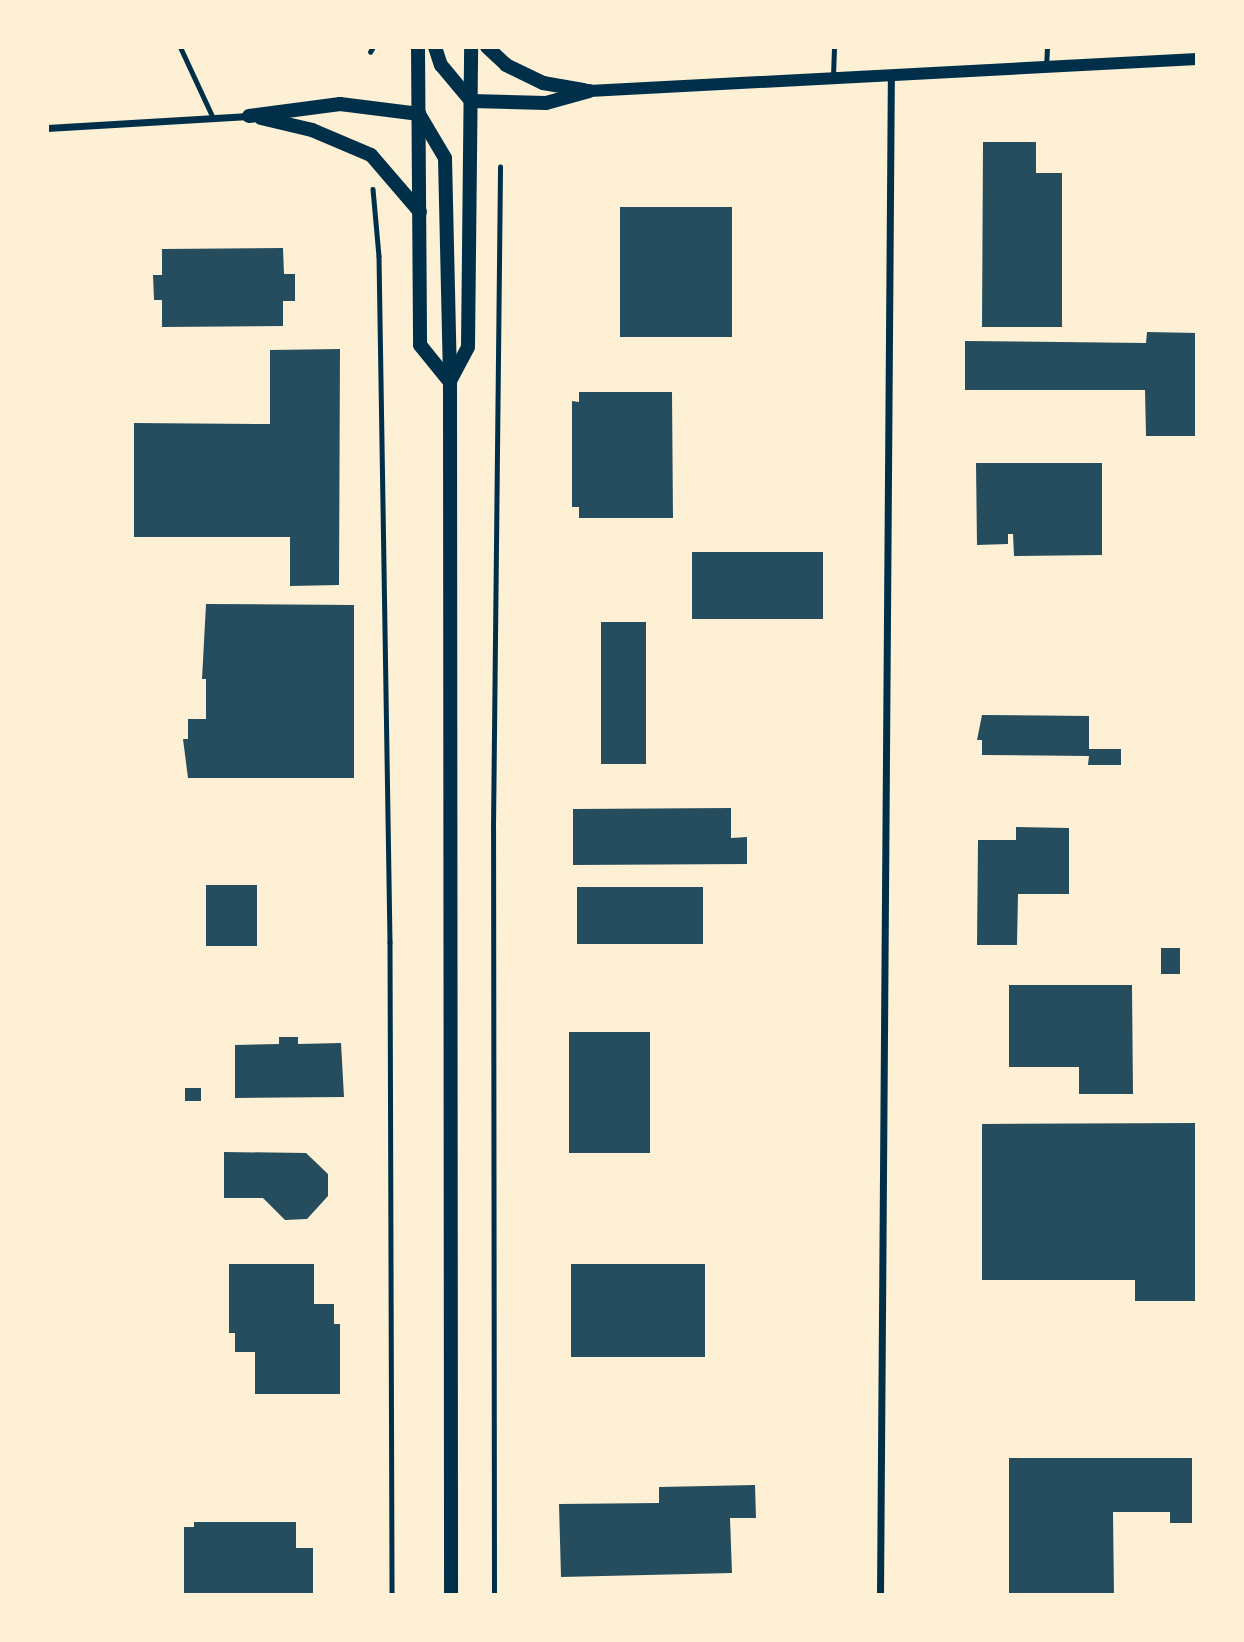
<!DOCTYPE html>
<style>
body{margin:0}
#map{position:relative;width:1244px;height:1642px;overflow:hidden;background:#fdf0d5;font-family:Jost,sans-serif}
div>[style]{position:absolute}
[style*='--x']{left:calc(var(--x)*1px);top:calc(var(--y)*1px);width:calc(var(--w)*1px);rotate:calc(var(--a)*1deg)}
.building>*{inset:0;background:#264d5e;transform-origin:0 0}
.path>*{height:4.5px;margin:-2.25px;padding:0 2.25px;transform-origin:2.25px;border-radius:2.25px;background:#003049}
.service>*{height:5px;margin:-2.5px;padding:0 2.5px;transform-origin:2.5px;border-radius:2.5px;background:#003049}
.minor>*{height:7px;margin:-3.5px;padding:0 3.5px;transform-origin:3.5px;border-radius:3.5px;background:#003049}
.tertiary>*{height:12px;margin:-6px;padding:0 6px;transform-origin:6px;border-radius:6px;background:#003049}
.secondary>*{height:14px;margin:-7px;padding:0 7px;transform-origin:7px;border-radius:7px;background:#003049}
span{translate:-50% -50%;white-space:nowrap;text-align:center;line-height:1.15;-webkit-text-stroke:7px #fdf0d5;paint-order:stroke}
.frame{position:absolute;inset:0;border:49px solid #fdf0d5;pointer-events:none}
</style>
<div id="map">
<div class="building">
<div style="clip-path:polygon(983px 142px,1036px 142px,1036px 173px,1062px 173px,1062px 327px,982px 327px)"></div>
<div style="left:620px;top:207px;width:112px;height:130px"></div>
<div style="clip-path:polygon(283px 248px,284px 274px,295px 274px,295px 301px,283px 301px,283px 326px,162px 327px,162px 300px,154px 300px,153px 275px,162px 275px,162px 249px)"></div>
<div style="clip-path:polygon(1147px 332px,1197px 333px,1197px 436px,1146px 436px,1145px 390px,965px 390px,965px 341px,1146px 343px)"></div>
<div style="clip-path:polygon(340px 349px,339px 585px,290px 586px,290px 537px,134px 537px,134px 423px,270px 424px,270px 350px)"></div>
<div style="clip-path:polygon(579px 392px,672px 392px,673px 518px,579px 518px,579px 507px,572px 507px,572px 401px,579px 402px)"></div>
<div style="clip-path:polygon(976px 463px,1102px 463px,1102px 555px,1014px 556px,1013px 534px,1008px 534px,1008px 544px,977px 545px)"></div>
<div style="left:692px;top:552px;width:131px;height:67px"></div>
<div style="clip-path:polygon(206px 604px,354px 605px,354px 778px,188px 778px,183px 739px,188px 739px,188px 719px,206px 719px,206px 679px,202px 679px)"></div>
<div style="left:601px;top:622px;width:45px;height:142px"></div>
<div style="clip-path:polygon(982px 715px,1089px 716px,1089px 749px,1121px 749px,1121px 765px,1088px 765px,1089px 756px,982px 755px,982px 740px,977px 740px)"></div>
<div style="clip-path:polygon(731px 808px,731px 838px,747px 837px,747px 864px,573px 865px,573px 809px)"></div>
<div style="clip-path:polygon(1016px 827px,1069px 828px,1069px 894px,1018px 894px,1017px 945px,977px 945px,978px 840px,1016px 840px)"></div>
<div style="left:206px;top:885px;width:51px;height:61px"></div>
<div style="left:703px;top:887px;width:57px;height:126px;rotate:90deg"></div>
<div style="left:1161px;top:948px;width:19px;height:26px"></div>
<div style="clip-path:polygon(1009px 985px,1132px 985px,1133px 1094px,1079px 1094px,1079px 1067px,1009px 1067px)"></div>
<div style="left:569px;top:1032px;width:81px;height:121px"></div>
<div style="clip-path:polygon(279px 1037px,298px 1037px,298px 1044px,341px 1043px,344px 1097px,235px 1098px,235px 1045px,279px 1044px)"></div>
<div style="left:185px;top:1088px;width:16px;height:13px"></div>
<div style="clip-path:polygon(1197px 1123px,1197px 1301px,1135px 1301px,1135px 1280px,982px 1280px,982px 1124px)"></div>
<div style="clip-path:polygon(224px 1152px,306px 1153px,328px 1174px,328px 1196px,307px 1219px,285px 1220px,263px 1198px,224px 1198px)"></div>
<div style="clip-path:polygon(229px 1264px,314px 1264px,314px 1304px,334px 1304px,334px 1324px,340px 1324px,340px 1394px,255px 1394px,255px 1352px,235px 1352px,235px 1333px,229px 1333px)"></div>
<div style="left:705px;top:1264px;width:93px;height:134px;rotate:90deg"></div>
<div style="clip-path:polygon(1009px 1458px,1192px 1458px,1192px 1523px,1170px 1523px,1170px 1512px,1113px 1512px,1114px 1595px,1009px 1595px)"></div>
<div style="clip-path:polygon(755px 1485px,756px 1518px,730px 1518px,732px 1573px,561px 1577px,559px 1504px,659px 1503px,659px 1487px)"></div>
<div style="clip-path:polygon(194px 1522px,296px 1522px,296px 1548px,313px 1548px,313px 1595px,184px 1595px,184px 1527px,194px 1527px)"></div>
</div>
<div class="path">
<div style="--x:370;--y:52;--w:6;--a:-59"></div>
<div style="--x:373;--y:189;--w:67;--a:84.9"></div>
<div style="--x:379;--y:256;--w:686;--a:89.08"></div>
<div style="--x:390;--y:942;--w:653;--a:89.82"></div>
<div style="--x:494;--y:1595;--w:767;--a:-90.07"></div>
<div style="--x:493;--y:828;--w:661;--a:-89.39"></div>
</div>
<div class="service">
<div style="--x:180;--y:47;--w:78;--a:65.1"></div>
<div style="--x:1046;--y:67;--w:20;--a:-87"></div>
<div style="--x:833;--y:76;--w:29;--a:-88"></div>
</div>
<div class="minor">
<div style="--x:47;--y:128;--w:202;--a:-3.4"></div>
<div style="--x:880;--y:1595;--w:1519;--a:-89.59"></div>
</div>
<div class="tertiary">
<div style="--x:589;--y:91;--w:609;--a:-3.01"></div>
</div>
<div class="secondary">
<div style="--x:418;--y:47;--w:298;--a:89.6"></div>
<div style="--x:420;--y:345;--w:48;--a:51"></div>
<div style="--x:435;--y:47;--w:19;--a:72"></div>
<div style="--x:441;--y:65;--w:47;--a:50.2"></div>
<div style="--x:471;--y:101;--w:75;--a:1.5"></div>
<div style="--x:546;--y:103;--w:45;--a:-15.6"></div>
<div style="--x:487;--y:47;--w:26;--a:43"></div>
<div style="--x:506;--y:65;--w:41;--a:25.9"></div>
<div style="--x:543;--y:83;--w:42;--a:9.7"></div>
<div style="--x:249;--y:116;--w:92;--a:-7.5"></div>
<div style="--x:340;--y:104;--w:80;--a:7.2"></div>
<div style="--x:419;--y:114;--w:51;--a:59.4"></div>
<div style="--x:445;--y:158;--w:224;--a:88.7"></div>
<div style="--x:450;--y:382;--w:1213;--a:89.95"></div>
<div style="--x:261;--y:118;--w:52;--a:13.2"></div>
<div style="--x:312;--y:130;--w:64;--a:23"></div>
<div style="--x:371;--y:155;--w:75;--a:49.3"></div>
<div style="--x:450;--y:381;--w:38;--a:-62"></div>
<div style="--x:468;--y:347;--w:300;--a:-89.4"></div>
</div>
<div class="frame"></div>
</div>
